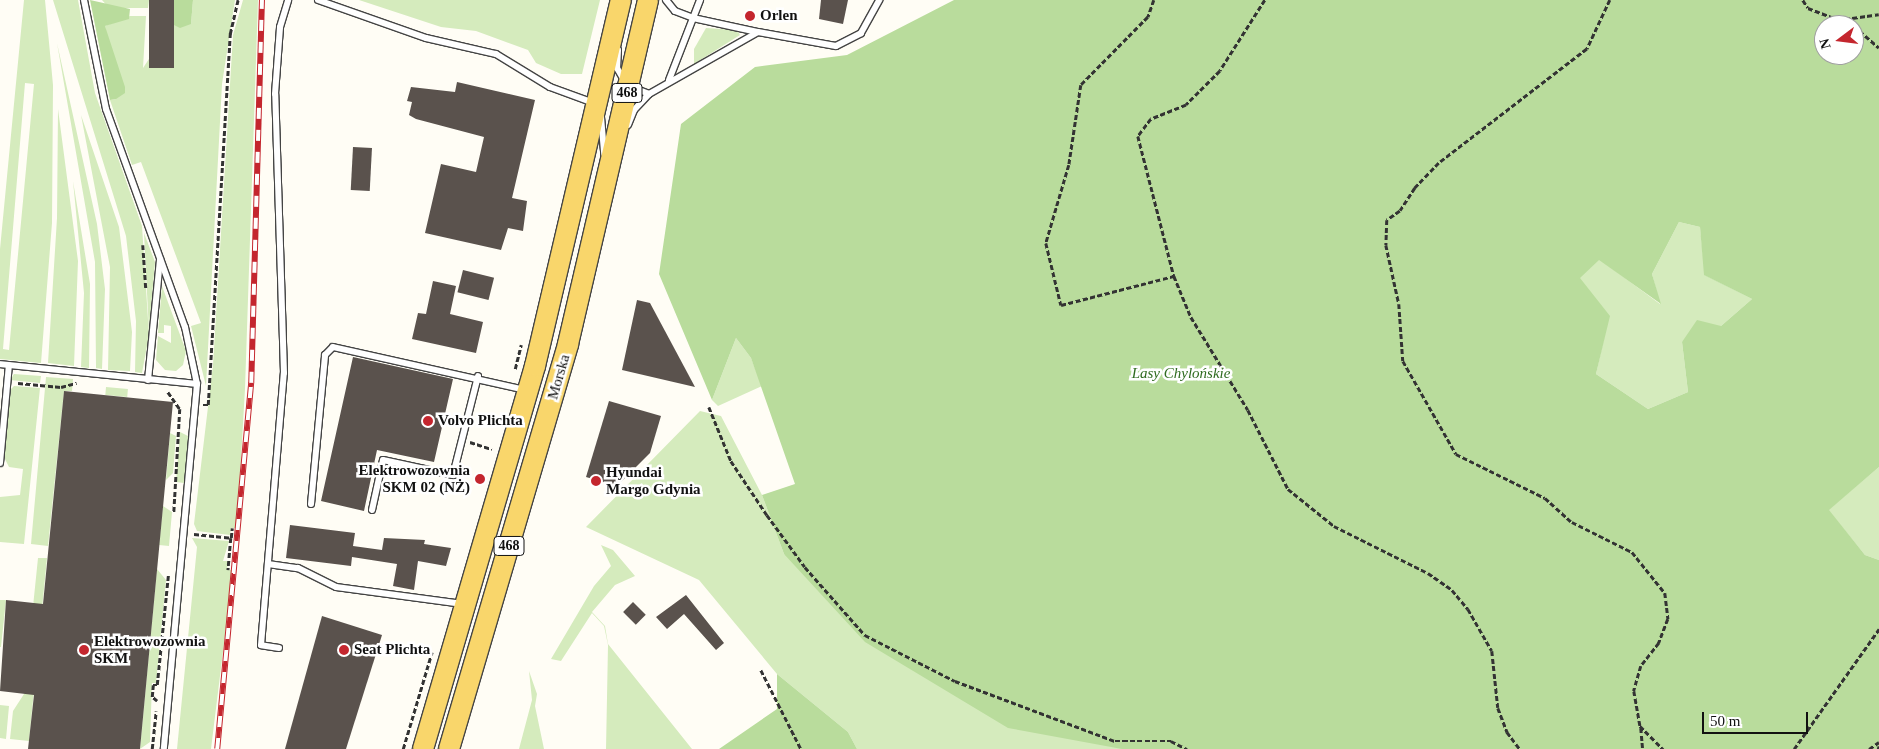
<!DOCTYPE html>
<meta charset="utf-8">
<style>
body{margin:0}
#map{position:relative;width:1879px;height:749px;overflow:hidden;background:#fffdf5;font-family:"Times New Roman",serif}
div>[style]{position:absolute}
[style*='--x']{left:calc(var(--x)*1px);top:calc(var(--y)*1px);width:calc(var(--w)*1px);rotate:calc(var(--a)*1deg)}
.green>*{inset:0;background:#d5ebbd;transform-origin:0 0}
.forest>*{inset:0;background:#b9dc9c}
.building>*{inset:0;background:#5a524d;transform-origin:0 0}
.path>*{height:2.5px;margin-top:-1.25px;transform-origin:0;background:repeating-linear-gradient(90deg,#333 0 5px,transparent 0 7.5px)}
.roads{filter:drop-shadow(1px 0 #444) drop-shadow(-1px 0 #444) drop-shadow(0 1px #444) drop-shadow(0 -1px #444)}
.lane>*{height:6px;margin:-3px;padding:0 3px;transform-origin:3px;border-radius:3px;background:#fff}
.primary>*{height:20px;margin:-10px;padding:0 10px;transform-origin:10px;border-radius:10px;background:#f9d66b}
.rail>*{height:5.5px;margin-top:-2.75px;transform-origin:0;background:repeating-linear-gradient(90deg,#fff 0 11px,#c4262e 0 22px);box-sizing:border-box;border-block:1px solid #c4262e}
.dots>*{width:14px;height:14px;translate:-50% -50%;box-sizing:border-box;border:2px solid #fff;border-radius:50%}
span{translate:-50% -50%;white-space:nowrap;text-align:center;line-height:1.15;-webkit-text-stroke:5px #fff;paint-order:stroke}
.shield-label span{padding:1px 4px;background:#fff;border:1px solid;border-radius:4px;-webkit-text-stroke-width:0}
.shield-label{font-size:14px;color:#111;font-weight:700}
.poi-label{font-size:15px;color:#111;font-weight:700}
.left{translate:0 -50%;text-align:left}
.right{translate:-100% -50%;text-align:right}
.park-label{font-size:15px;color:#2f6b1f;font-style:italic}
.street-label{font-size:15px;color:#111}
.north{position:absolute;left:1814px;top:15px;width:50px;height:50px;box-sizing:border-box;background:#fff;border:1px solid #a0a0a0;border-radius:50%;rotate:255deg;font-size:14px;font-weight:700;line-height:20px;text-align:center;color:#111}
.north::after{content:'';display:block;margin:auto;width:18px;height:22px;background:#c4262e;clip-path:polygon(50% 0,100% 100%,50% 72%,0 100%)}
.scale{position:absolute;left:1702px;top:712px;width:106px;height:22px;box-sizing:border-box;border:2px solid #111;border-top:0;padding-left:6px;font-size:15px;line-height:18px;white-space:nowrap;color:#111;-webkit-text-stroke:4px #fff;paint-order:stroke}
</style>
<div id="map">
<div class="green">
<div style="clip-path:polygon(evenodd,24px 0,45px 0,53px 85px,52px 223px,41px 363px,0 359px,0 249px,24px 0,25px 83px,34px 84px,9px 350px,3px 349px,25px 83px)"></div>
<div style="clip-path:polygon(53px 0,78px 0,95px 93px,142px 226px,149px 335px,142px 373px,135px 372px,136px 321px,126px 236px)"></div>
<div style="clip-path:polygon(102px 0,149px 0,148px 8px,109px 8px)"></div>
<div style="clip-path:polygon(193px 0,235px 0,222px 84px,206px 386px,191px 326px,201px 323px,141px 162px,132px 165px,110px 100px,116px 99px,105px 26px,130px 16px,146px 16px,143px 68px,172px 24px,191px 24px)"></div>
<div style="clip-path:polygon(243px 0,258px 0,245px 389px,237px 528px,231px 528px,230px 535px,197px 531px,194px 524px,213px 365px,233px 35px)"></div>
<div style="clip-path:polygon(359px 0,600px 0,582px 74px,561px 74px,536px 63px,528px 50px,476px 31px,441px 27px)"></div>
<div style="clip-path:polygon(706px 28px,737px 30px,740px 35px,694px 64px,694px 49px)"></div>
<div style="clip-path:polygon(57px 43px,97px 224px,105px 289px,102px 369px,96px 368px,95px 262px)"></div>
<div style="clip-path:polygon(58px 109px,78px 261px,74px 366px,48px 363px,57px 218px)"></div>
<div style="clip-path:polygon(81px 115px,119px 227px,132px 332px,130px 371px,108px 370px,110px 267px)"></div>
<div style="clip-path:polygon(73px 181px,90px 284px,89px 368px,81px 367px,84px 293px)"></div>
<div style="clip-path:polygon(1679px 222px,1700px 227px,1705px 275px,1752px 299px,1721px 326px,1682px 342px,1688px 392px,1648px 409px,1596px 374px,1609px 316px,1579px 278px,1599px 259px,1660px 304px,1652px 274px)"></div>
<div style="clip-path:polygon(144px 233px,155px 262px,149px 332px)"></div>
<div style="clip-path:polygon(162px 286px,186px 351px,183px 365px,176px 371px,165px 370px,156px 360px,158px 336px,171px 343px,171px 326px,164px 325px,164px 333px,158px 333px)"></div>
<div style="clip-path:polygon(736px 338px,751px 358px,762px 386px,718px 406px,712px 400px)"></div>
<div style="clip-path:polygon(14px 374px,41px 376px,40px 383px,10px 380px)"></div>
<div style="clip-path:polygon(46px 377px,73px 379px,72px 391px,64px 391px,48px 546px,31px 544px)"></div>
<div style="clip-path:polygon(14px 386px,40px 388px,24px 544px,0 542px,0 497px,20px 495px,23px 469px,9px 467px,3px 455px,9px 391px)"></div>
<div style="left:106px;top:387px;width:22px;height:8px;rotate:5deg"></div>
<div style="clip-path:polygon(700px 411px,721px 416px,762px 495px,784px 554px,1125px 749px,857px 749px,848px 732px,777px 674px,699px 580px,586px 527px)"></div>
<div style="clip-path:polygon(180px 432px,188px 436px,189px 443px,184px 483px,176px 482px)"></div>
<div style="clip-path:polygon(170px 433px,176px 436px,173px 473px,166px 480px)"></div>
<div style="clip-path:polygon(1879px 467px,1879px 560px,1865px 555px,1828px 510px)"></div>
<div style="clip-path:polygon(163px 506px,172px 512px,169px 546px,159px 545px)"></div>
<div style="clip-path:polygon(192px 538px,229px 541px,223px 561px,228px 561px,227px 570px,233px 570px,211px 749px,177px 749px,197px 547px)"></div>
<div style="clip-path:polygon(601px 545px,613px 550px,635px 576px,615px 585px,592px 612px,605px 626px,608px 644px,692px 749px,606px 749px,608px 645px,604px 626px,592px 613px,561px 661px,551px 659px,594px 586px,611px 566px)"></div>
<div style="clip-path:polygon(38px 558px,47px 558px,29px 741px,10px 739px,13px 711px,24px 694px)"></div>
<div style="clip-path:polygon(157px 569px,166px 580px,156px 683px,152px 683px,150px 742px,140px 749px)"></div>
<div style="clip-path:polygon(0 600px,6px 600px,1px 647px,0 647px)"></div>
<div style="clip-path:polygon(529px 671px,537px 694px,535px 706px,544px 749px,519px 749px,532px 700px)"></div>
<div style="clip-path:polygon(0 705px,9px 706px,6px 739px,0 738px)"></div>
</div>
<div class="forest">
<div style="clip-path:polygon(90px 0,130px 9px,129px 19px,105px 26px,125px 87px,125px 93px,116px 99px,110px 100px)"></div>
<div style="clip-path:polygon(174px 0,193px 0,191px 24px,180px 28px,172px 24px)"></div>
<div style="clip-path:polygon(evenodd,954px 0,1879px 0,1879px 467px,1829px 510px,1865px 555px,1879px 560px,1879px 749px,1122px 749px,1008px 728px,865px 642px,784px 554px,762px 495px,795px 484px,751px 358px,736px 338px,712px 400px,659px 274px,681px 124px,755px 67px,847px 55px,954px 0,1824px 25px,1854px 25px,1854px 55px,1824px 55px,1824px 25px,954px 0,1679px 222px,1700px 227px,1704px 275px,1752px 299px,1721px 326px,1697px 320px,1682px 342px,1688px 392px,1648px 409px,1596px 374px,1610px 316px,1580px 278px,1599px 260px,1661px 304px,1652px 274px,1679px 222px)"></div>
<div style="clip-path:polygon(777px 674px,848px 732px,857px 749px,719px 749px,777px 709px)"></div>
</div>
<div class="building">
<div style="left:149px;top:0;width:25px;height:68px"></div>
<div style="clip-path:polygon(821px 0,848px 0,843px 24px,819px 19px)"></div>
<div style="clip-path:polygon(457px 82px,535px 100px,512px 198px,527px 201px,523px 231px,508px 228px,501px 250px,425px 233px,441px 164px,476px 172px,484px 137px,416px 119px,409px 115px,412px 102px,407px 101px,411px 87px,455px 92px)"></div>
<div style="left:353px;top:147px;width:19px;height:43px;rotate:3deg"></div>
<div style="left:463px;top:270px;width:32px;height:23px;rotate:14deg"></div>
<div style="clip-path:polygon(433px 281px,456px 286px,450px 314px,483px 322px,476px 353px,412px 339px,418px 313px,426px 314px)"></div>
<div style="clip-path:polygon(637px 300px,650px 303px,695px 387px,622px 370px)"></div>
<div style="clip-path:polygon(353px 357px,453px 379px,434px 462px,377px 450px,364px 511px,321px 501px)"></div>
<div style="clip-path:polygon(64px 391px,173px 402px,140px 749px,28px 749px,34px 695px,0 691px,6px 600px,43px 604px)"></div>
<div style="clip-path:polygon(609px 401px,661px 416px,650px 453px,617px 486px,586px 477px)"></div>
<div style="clip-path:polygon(290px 525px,355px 533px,353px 546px,382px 550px,384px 538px,425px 540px,424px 544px,451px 548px,446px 566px,418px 561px,414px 590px,393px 586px,397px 564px,352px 557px,351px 566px,286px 558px)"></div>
<div style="clip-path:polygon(686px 595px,724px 643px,716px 650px,684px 614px,667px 629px,656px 617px)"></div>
<div style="left:633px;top:602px;width:18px;height:14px;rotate:45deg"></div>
<div style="clip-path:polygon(322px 616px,382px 635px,346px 749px,285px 749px)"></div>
</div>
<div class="path">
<div style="--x:1154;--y:0;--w:18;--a:109"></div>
<div style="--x:1148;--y:17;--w:95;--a:134.6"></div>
<div style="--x:1081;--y:85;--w:81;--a:98.5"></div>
<div style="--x:1069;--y:165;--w:81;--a:106.4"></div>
<div style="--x:1046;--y:243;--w:64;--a:76.4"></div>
<div style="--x:1061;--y:305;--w:117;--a:-14.4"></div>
<div style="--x:1265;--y:0;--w:84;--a:122.4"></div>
<div style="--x:1220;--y:71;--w:48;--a:135"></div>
<div style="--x:1186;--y:105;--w:38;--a:158"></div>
<div style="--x:1151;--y:119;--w:21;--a:127"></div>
<div style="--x:1138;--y:136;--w:145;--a:75.6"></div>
<div style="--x:1174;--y:276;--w:44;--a:67.5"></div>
<div style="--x:1191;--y:317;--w:109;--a:58.5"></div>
<div style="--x:1248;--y:410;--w:89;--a:63.1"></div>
<div style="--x:1288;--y:489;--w:59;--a:38.8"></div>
<div style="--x:1334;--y:526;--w:105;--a:26.6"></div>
<div style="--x:1428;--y:573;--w:29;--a:35"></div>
<div style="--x:1452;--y:590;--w:25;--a:50"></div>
<div style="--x:1468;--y:609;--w:48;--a:60.3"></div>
<div style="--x:1492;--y:651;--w:57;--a:84"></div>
<div style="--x:1498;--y:708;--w:26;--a:69"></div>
<div style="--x:1507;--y:732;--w:21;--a:53"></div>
<div style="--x:1610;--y:0;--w:54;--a:115.1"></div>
<div style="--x:1587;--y:49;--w:187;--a:142.4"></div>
<div style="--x:1439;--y:163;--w:35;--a:134"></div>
<div style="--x:1415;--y:188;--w:27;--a:123"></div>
<div style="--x:1400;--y:211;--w:16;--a:145"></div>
<div style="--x:1387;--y:220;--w:25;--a:92"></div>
<div style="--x:1386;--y:245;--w:60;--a:77.6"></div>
<div style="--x:1399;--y:304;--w:57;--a:86"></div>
<div style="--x:1403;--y:361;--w:107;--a:60.3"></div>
<div style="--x:1456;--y:454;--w:99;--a:26.3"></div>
<div style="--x:1545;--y:498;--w:36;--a:42"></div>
<div style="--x:1572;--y:522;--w:67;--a:26.6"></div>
<div style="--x:1632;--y:552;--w:53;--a:51.2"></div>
<div style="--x:1665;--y:593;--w:26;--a:83"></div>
<div style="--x:1668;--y:619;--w:26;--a:111"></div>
<div style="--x:1659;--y:643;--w:29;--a:128"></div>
<div style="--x:1641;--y:666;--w:26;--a:106"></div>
<div style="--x:1634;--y:691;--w:36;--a:80"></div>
<div style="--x:1640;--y:726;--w:33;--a:45"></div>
<div style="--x:1803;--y:0;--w:9;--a:58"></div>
<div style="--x:1808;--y:8;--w:47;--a:21.1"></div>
<div style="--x:1845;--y:19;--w:34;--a:-8"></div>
<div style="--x:1854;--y:26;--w:33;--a:41"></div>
<div style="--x:143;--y:245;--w:44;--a:86.1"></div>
<div style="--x:515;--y:369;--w:25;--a:-76"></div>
<div style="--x:18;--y:383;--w:43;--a:5.3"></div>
<div style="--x:61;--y:387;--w:16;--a:-15"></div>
<div style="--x:168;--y:392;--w:21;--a:55"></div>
<div style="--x:180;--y:409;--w:104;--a:93.3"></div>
<div style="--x:203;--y:405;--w:5;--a:0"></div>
<div style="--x:208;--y:405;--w:372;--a:-86.6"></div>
<div style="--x:230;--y:34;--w:35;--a:-77"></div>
<div style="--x:709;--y:407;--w:58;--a:67.8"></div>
<div style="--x:731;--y:461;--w:65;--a:56.3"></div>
<div style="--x:767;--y:515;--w:64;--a:53.8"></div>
<div style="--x:805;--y:567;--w:91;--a:48.6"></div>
<div style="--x:865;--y:635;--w:101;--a:27.1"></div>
<div style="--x:955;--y:681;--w:171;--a:20.6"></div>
<div style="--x:1115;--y:741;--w:56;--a:0"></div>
<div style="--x:1171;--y:741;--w:18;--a:27"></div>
<div style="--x:470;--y:442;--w:23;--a:18"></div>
<div style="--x:194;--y:534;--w:37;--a:6"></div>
<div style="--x:231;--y:538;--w:32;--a:95"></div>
<div style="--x:231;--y:538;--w:10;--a:-84"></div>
<div style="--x:761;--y:670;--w:89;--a:63.1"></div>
<div style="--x:157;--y:701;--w:6;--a:-141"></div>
<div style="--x:152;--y:697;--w:12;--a:-85"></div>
<div style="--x:153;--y:685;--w:4;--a:0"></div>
<div style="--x:157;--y:685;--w:110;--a:-84.2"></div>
<div style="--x:1641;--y:728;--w:21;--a:85"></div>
<div style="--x:152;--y:749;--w:38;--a:-84"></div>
<div style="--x:403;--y:749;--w:101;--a:-73.4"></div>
<div style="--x:1794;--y:749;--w:147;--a:-54.7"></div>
<div style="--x:1869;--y:749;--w:12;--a:-35"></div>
<div style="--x:1878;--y:749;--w:3;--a:-72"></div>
</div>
<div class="roads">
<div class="lane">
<div style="--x:84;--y:0;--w:111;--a:78.6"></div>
<div style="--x:106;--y:109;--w:232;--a:70.1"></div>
<div style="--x:185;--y:327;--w:58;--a:78.1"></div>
<div style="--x:197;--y:384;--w:366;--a:95.2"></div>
<div style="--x:318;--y:0;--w:114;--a:19.4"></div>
<div style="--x:426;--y:38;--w:72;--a:12.9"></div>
<div style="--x:496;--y:54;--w:63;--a:31.4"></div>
<div style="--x:550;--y:87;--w:47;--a:20"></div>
<div style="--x:666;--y:0;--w:14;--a:51"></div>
<div style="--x:675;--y:11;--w:19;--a:21"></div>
<div style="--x:693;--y:18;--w:66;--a:12.2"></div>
<div style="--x:618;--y:50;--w:18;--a:93"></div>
<div style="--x:617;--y:68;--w:14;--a:60"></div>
<div style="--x:669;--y:80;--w:86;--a:-68.8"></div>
<div style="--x:631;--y:87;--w:19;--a:21"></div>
<div style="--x:601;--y:117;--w:37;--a:85"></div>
<div style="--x:628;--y:125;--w:16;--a:-68"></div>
<div style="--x:634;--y:110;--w:22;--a:-47"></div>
<div style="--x:649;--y:94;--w:125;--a:-29.6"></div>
<div style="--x:758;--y:32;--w:79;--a:10.2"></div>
<div style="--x:836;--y:46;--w:28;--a:-27"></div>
<div style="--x:861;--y:33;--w:38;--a:-61"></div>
<div style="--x:0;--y:364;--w:198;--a:5.8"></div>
<div style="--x:148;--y:380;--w:121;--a:-84.3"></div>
<div style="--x:0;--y:463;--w:98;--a:-84.8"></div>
<div style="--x:311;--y:504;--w:150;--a:-84.6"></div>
<div style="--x:325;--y:355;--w:11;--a:-45"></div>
<div style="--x:333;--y:347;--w:197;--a:12.6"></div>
<div style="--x:372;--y:510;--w:51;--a:-77.6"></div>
<div style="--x:383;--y:460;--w:72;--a:12.1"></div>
<div style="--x:453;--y:475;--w:102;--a:-75.8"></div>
<div style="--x:268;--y:564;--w:30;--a:8"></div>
<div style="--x:298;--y:568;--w:42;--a:26.6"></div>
<div style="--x:336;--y:587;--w:128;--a:7.6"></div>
<div style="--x:279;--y:648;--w:18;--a:-171"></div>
<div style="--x:261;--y:645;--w:273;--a:-85.2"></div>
<div style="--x:284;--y:373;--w:279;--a:-91.8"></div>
<div style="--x:275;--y:94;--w:67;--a:-85.7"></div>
<div style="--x:280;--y:27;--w:28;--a:-73"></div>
</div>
<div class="primary">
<div style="--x:423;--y:749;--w:399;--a:-73.7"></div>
<div style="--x:535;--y:366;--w:376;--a:-76.8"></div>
<div style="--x:449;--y:749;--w:422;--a:-73.6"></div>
<div style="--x:568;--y:344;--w:353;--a:-76.9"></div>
</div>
</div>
<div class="rail">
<div style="--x:217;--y:749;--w:368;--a:-84.7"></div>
<div style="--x:251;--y:383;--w:383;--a:-88.4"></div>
</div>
<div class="dots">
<div style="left:750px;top:16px;background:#c4262e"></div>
<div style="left:428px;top:421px;background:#c4262e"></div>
<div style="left:480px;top:479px;background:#c4262e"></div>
<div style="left:596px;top:481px;background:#c4262e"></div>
<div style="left:84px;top:650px;background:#c4262e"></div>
<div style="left:344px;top:650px;background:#c4262e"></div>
</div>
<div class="shield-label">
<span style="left:627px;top:93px">468</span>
<span style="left:509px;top:546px">468</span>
</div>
<div class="poi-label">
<span class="left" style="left:760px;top:16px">Orlen</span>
<span class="left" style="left:438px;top:421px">Volvo Plichta</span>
<span class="right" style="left:470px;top:479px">Elektrowozownia<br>SKM 02 (NŻ)</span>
<span class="left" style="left:606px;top:481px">Hyundai<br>Margo Gdynia</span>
<span class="left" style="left:94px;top:650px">Elektrowozownia<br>SKM</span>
<span class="left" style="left:354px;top:650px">Seat Plichta</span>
</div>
<div class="park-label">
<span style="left:1181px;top:374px">Lasy Chylońskie</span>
</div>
<div class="street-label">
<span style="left:559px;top:377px;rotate:-74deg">Morska</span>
</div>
<div class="north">N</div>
<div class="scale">50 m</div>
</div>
